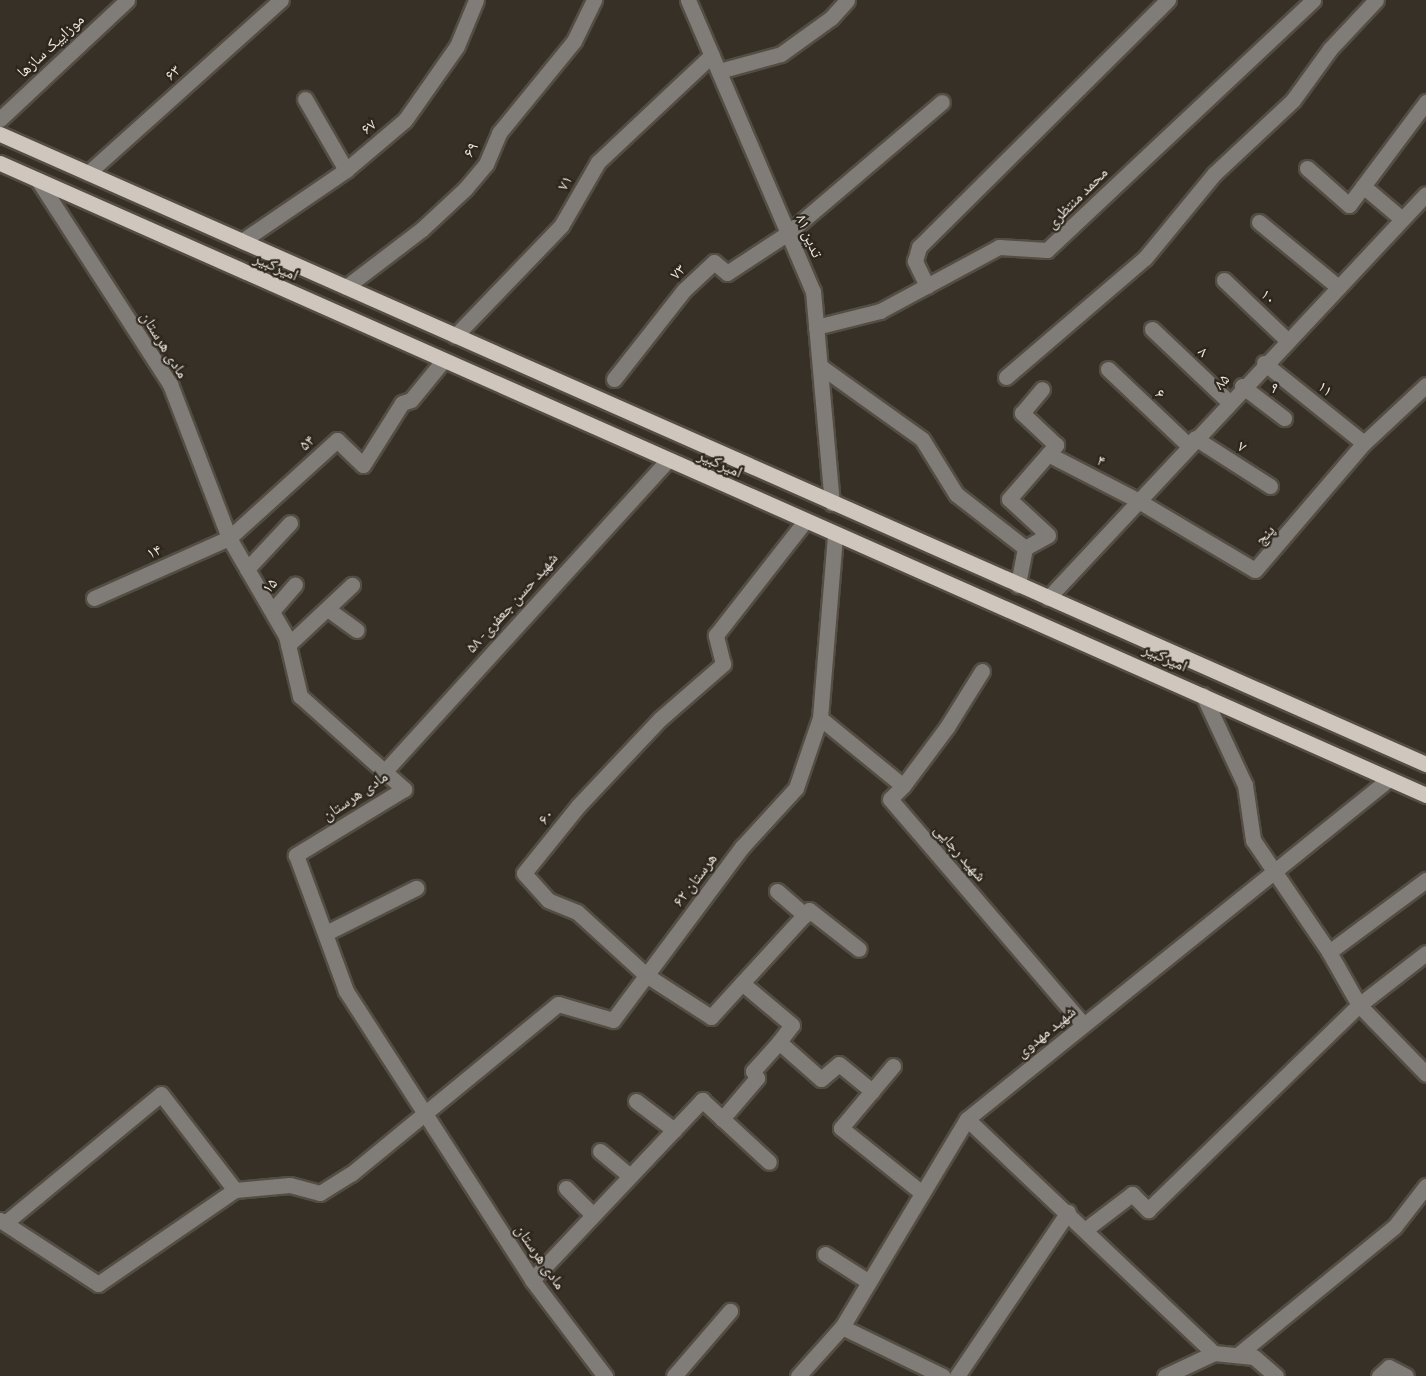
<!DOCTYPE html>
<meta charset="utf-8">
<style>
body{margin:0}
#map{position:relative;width:1426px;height:1376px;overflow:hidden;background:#373026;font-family:"Source Sans 3","Noto Naskh Arabic",sans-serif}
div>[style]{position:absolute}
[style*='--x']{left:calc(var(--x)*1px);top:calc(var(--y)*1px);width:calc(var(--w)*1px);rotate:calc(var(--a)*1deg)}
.roads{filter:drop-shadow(2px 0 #544d44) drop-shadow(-2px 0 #544d44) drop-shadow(0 2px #544d44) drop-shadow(0 -2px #544d44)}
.minor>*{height:15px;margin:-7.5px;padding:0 7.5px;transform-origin:7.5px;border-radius:7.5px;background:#807c77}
.major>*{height:15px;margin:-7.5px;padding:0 7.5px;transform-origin:7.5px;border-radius:7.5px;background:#cfc6bd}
span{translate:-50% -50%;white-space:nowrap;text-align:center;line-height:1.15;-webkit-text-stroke:4.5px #2c261d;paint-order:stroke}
.street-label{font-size:16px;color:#ebe6e0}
</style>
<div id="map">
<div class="roads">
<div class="minor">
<div style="--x:688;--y:0;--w:317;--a:66.8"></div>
<div style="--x:813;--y:291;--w:213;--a:84.9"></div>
<div style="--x:719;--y:71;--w:64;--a:-15.3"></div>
<div style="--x:781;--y:54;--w:62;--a:-35.8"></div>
<div style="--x:831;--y:18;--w:24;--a:-48"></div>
<div style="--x:305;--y:99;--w:82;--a:60"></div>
<div style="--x:0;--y:119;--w:174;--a:-43.1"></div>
<div style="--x:1307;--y:168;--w:56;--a:41.4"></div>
<div style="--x:1349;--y:205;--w:129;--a:-53.2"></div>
<div style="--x:88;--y:173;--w:259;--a:-41.9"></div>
<div style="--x:38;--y:180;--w:243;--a:57.1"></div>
<div style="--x:170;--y:384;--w:165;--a:69"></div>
<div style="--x:229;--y:538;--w:113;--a:59.8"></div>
<div style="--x:286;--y:636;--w:62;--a:76.9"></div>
<div style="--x:300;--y:696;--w:140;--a:41.8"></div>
<div style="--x:404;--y:789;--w:127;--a:148.6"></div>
<div style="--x:296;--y:855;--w:145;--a:69.8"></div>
<div style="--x:346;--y:991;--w:344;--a:57.2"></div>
<div style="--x:532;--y:1280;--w:121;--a:52.8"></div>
<div style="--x:1363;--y:186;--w:51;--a:40.2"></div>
<div style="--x:1259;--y:222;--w:101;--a:39.4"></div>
<div style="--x:242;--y:241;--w:126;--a:-34.3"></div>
<div style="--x:346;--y:170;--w:77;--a:-40.3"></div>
<div style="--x:405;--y:120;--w:90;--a:-54.9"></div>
<div style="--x:457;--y:46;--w:50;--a:-67.6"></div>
<div style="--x:1224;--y:280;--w:86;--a:43.6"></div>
<div style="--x:927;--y:286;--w:28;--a:-116"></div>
<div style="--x:915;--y:261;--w:15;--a:-74"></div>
<div style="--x:919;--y:247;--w:351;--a:-44.8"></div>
<div style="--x:346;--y:287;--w:96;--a:-37.3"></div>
<div style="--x:422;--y:229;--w:59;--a:-42.9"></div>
<div style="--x:465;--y:189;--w:33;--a:-50"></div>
<div style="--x:486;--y:164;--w:34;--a:-67"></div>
<div style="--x:499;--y:133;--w:119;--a:-50.8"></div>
<div style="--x:574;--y:41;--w:46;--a:-64"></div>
<div style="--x:816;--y:327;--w:66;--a:-14"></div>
<div style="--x:880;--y:311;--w:135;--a:-28.3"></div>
<div style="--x:999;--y:247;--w:48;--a:3.6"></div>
<div style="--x:1047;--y:250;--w:365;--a:-43.2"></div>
<div style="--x:1152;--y:329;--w:105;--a:43.5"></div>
<div style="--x:455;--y:336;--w:153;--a:-46.1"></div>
<div style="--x:561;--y:226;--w:74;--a:-60"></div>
<div style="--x:598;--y:162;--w:156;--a:-43.2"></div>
<div style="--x:1264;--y:363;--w:128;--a:38.7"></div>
<div style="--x:820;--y:366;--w:125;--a:35.6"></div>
<div style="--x:922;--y:439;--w:65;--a:58.3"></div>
<div style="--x:956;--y:494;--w:88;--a:38"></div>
<div style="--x:1025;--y:548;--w:38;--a:101"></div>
<div style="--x:1108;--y:369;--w:110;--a:43.5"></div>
<div style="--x:1006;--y:377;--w:183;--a:-40.6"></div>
<div style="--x:1145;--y:258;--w:109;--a:-50.6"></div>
<div style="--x:1214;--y:174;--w:108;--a:-43.1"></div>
<div style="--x:1293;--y:100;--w:63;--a:-54"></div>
<div style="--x:1330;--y:49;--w:67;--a:-46.8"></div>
<div style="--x:614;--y:379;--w:113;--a:-51.8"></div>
<div style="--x:684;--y:290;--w:41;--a:-43"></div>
<div style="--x:714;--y:262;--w:17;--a:40"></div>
<div style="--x:727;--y:273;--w:73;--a:-33.3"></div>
<div style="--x:788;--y:233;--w:202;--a:-40.4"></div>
<div style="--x:1242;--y:386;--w:53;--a:37.3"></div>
<div style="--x:1195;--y:438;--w:89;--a:32.6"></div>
<div style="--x:1048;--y:454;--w:100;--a:27.3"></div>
<div style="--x:1137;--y:500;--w:137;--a:30.7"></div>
<div style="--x:1255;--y:570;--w:167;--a:-49.4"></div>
<div style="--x:1364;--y:443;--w:85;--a:-43.1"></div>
<div style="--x:1025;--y:548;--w:26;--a:-29"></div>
<div style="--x:1048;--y:535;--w:53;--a:-137.3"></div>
<div style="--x:1009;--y:499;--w:72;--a:-49"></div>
<div style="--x:1056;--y:445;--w:47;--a:-136.7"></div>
<div style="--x:1022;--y:413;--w:31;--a:-50"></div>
<div style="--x:247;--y:569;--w:63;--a:-46.9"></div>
<div style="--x:94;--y:598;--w:148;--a:-24"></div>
<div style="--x:229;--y:538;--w:146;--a:-42.2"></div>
<div style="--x:337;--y:440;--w:36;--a:44"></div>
<div style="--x:363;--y:465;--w:73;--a:-57.8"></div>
<div style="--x:402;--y:403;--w:9;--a:-18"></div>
<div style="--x:411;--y:400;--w:49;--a:-50.8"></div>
<div style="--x:1048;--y:598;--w:553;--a:-46.9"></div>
<div style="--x:329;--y:610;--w:34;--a:36"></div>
<div style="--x:272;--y:611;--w:35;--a:-49"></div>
<div style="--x:288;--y:645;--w:88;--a:-43.2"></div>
<div style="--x:1203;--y:695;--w:99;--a:65"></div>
<div style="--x:1245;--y:785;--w:56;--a:81.7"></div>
<div style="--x:1253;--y:840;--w:135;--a:55.8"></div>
<div style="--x:1329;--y:952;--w:61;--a:60.5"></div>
<div style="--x:1359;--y:1005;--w:96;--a:45.8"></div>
<div style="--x:820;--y:718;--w:107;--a:39.3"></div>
<div style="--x:903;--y:786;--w:18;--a:135"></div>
<div style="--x:890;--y:799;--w:296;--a:49.4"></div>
<div style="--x:385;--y:771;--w:419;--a:-47.7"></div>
<div style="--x:903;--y:786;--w:74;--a:-53.3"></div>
<div style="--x:947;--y:727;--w:66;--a:-58"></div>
<div style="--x:777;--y:891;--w:37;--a:41"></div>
<div style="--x:326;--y:933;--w:101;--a:-26.6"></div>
<div style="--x:1329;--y:952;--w:121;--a:-36.6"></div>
<div style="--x:742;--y:983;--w:99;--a:-47.5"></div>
<div style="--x:809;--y:910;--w:63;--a:38"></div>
<div style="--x:779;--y:1042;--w:21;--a:-53"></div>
<div style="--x:792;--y:1025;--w:65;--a:-140"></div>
<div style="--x:742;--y:983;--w:46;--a:132.4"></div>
<div style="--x:711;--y:1017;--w:77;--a:-147.1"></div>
<div style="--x:646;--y:975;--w:93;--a:-137.6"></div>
<div style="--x:577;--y:912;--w:31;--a:-158"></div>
<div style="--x:548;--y:900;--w:36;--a:-132"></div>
<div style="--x:524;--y:873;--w:86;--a:-51.1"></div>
<div style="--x:578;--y:806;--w:120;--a:-46.7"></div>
<div style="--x:660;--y:719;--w:84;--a:-41.1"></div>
<div style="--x:723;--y:664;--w:30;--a:-104"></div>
<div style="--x:716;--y:635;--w:145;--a:-52"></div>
<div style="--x:893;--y:1066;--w:81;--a:130"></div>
<div style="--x:841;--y:1128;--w:104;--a:38.7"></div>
<div style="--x:636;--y:1101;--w:48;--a:37.3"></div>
<div style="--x:722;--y:1119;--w:54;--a:-49.5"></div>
<div style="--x:757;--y:1078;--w:8;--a:-120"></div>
<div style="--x:753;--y:1071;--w:39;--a:-48"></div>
<div style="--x:779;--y:1042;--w:56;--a:41.4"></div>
<div style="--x:821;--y:1079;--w:23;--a:-40"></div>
<div style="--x:839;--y:1064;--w:43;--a:39.3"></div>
<div style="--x:967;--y:1119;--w:340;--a:43.5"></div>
<div style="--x:600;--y:1151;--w:39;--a:40"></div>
<div style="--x:566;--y:1188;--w:38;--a:45"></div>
<div style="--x:0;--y:1220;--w:117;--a:33.1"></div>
<div style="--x:98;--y:1284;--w:166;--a:-34.5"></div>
<div style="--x:235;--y:1190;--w:55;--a:-5.2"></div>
<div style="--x:290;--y:1185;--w:31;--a:15"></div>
<div style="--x:320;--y:1193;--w:36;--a:-32"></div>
<div style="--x:351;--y:1174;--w:268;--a:-39.4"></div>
<div style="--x:558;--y:1004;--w:57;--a:16.2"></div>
<div style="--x:613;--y:1020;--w:216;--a:-53.3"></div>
<div style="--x:742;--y:847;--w:80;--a:-47.5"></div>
<div style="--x:796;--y:788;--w:74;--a:-71.1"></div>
<div style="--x:820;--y:718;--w:185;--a:-85.3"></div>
<div style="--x:5;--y:1223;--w:202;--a:-39.6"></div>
<div style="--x:161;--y:1094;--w:121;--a:52.4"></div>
<div style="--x:1086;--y:1229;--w:58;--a:-37.3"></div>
<div style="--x:1132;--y:1194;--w:23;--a:45"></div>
<div style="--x:1148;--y:1210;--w:294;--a:-44.2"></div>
<div style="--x:1359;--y:1005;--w:85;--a:-37.8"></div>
<div style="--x:825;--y:1254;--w:52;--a:32.5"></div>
<div style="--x:532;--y:1280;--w:248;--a:-46.6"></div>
<div style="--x:702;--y:1100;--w:91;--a:42.8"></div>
<div style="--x:842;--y:1327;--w:112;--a:25.9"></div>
<div style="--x:1240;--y:1353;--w:200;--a:-39.3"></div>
<div style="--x:1395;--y:1226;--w:51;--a:-52.2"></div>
<div style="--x:674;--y:1376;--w:86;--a:-49.3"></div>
<div style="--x:798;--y:1376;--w:66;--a:-48.1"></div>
<div style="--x:842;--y:1327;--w:243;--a:-59"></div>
<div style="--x:967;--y:1119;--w:542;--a:-38.86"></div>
<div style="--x:957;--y:1376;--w:198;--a:-55.9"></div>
<div style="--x:1165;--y:1376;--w:54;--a:-25.1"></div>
<div style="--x:1214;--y:1353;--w:40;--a:5.7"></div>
<div style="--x:1254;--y:1357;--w:29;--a:41"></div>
<div style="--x:1379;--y:1376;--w:13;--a:-42"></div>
<div style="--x:1389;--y:1367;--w:19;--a:28"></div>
</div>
<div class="major">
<div style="--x:0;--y:134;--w:1559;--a:23.84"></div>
<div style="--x:0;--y:163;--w:1560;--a:23.9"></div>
</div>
</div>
<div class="street-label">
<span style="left:51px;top:46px;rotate:-43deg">موزاییک سازها</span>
<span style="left:173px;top:73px;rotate:-42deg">۶۳</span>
<span style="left:369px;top:127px;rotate:-40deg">۶۷</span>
<span style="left:471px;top:150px;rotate:-62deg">۶۹</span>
<span style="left:565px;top:183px;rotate:-60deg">۷۱</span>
<span style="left:1077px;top:198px;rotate:-45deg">محمد منتظری</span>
<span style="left:809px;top:236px;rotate:67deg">تدین ۸۱</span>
<span style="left:276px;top:267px;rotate:24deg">امیرکبیر</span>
<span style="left:678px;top:272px;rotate:-45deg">۷۳</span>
<span style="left:1268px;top:297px;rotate:44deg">۱۰</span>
<span style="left:164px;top:345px;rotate:58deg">مادی هرستان</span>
<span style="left:1203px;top:352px;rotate:44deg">۸</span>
<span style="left:1222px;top:382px;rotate:-48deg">۸۵</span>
<span style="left:1274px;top:388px;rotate:38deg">۹</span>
<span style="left:1325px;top:389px;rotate:39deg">۱۱</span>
<span style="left:1160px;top:394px;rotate:44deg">۶</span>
<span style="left:307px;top:443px;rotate:-42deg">۵۴</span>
<span style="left:1242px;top:447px;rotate:33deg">۷</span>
<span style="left:1101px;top:461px;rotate:27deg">۴</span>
<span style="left:720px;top:464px;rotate:24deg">امیرکبیر</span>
<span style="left:1265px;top:535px;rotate:-48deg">پنج</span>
<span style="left:154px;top:552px;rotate:-24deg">۱۴</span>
<span style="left:270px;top:586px;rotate:-49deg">۱۵</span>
<span style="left:512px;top:603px;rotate:-48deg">شهید حسن جعفری- ۵۸</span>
<span style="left:1165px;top:658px;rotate:24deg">امیرکبیر</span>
<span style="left:355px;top:796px;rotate:-34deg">مادی هرستان</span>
<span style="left:546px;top:817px;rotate:-51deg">۶۰</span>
<span style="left:960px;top:853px;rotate:49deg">شهید رجایی</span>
<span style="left:695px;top:880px;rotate:-53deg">هرستان ۶۲</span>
<span style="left:1046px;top:1032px;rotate:-39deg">شهید مهدوی</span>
<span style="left:540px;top:1257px;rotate:55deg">مادی هرستان</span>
</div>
</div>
